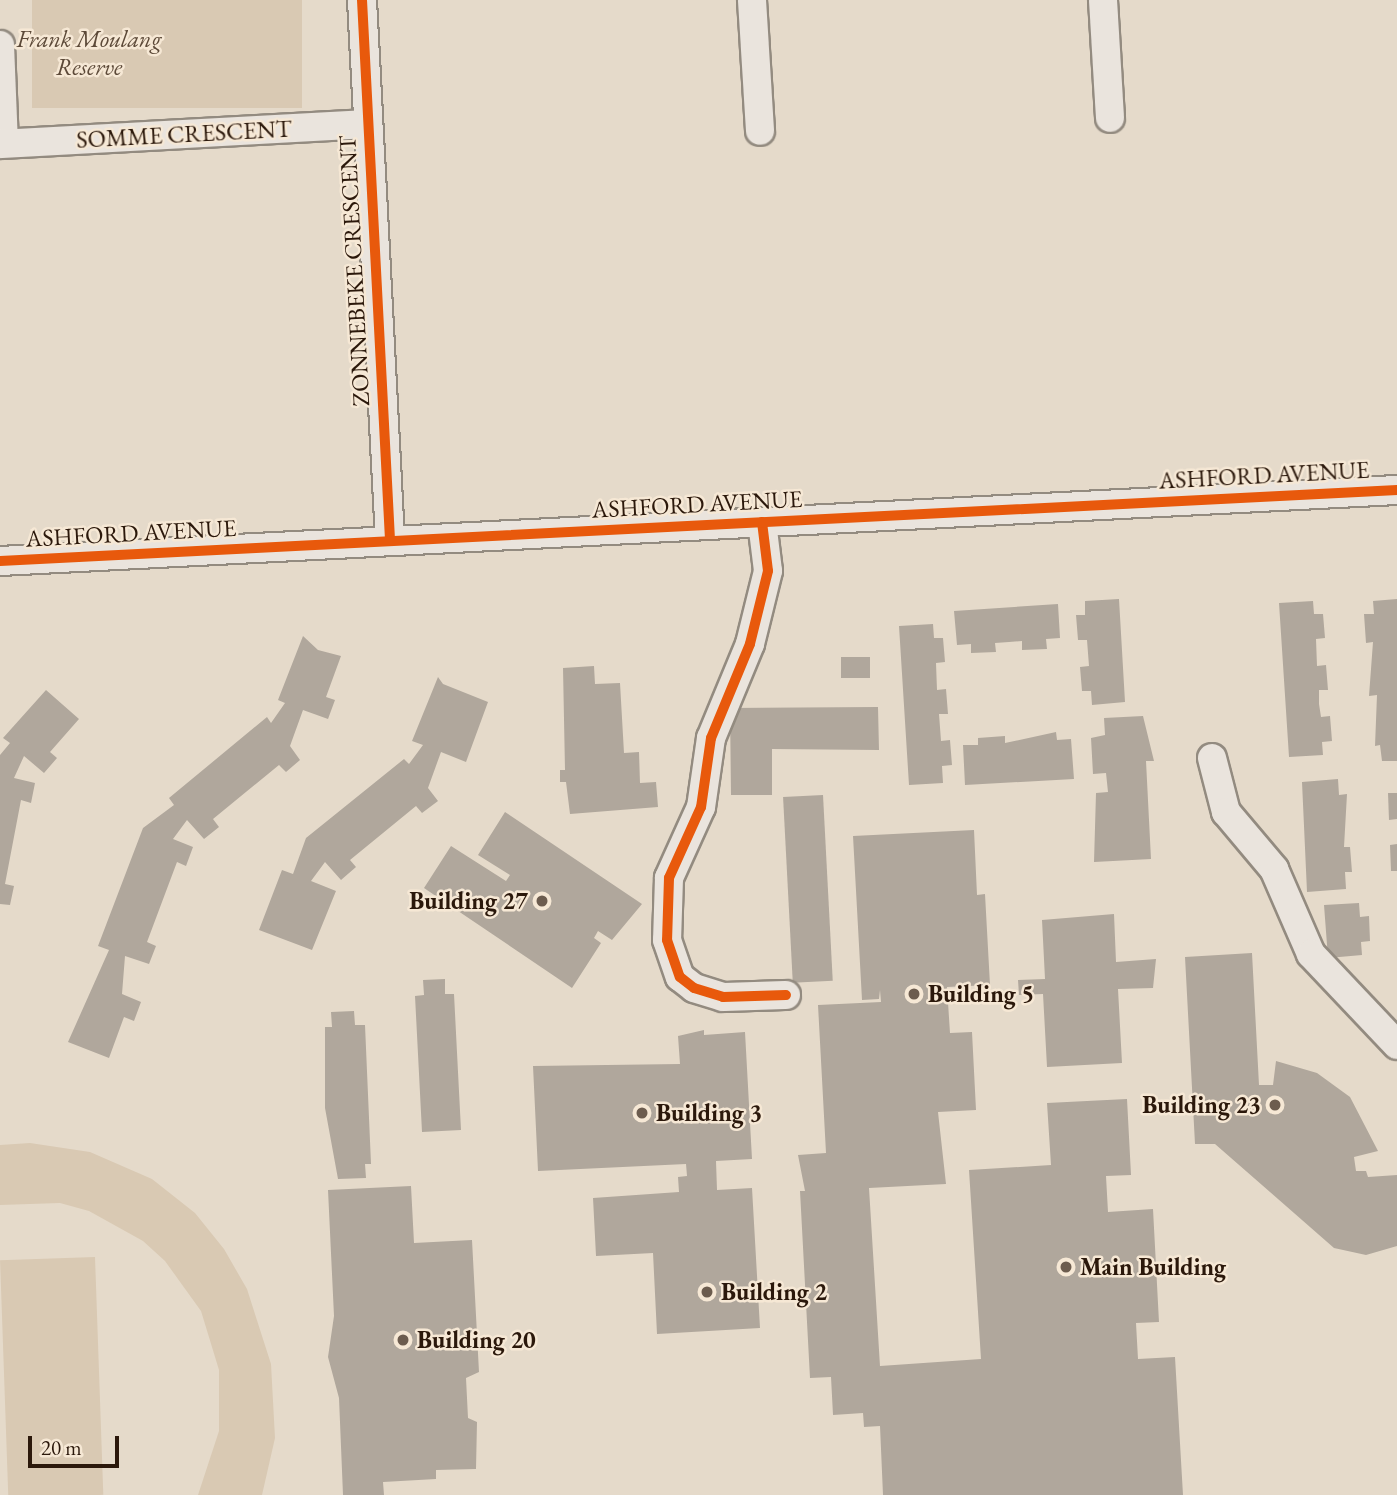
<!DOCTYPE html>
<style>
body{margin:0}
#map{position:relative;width:1397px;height:1495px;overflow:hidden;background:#e5daca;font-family:"EB Garamond",serif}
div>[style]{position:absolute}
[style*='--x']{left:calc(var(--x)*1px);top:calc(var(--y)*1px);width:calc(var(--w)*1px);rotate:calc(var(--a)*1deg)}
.green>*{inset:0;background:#d9c9b3;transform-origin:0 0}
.building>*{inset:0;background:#b0a79c;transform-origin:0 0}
.roads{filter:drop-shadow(2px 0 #938b80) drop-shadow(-2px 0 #938b80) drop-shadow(0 2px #938b80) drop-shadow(0 -2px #938b80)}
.minor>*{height:28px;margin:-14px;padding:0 14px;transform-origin:14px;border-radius:14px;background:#eae4dd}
.cycleway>*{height:10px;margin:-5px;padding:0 5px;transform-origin:5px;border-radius:5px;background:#e8590c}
.dots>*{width:19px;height:19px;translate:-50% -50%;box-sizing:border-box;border:4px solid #f6e8d5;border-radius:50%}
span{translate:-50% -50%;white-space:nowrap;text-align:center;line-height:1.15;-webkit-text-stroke:5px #f6e8d5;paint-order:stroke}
.park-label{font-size:24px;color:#5c4938;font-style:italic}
.street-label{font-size:24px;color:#2b180b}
.poi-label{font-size:24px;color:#2b180b;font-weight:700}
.right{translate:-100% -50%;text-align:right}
.left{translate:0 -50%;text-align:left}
.scale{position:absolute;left:28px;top:1436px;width:91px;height:32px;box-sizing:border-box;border:4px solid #2b180b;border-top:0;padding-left:9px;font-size:21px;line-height:24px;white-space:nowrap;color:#2b180b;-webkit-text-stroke:5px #f6e8d5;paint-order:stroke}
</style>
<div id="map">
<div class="green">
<div style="left:32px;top:0;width:270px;height:108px"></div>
<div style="clip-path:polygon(30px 1143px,90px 1152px,152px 1179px,195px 1213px,224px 1249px,247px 1289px,271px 1364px,275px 1438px,262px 1495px,198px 1495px,219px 1431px,219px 1370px,201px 1311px,165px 1261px,143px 1241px,89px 1211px,60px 1203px,0 1205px,0 1145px)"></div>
<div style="left:95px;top:1257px;width:238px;height:95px;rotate:88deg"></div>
</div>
<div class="building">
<div style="clip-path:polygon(1119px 599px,1125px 702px,1092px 705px,1091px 691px,1082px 691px,1080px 667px,1089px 666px,1087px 640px,1078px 640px,1076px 615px,1085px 615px,1085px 601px)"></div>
<div style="clip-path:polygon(1397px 599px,1397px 761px,1382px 761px,1380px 745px,1375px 746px,1377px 695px,1369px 696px,1373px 642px,1366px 643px,1364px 614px,1374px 614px,1373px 601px)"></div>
<div style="clip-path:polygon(1313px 601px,1314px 614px,1323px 614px,1325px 638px,1316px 639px,1317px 666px,1326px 665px,1328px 690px,1319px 690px,1319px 704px,1321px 717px,1330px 716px,1332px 741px,1322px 742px,1323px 755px,1289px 757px,1279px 603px)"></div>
<div style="clip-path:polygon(1058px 604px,1060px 638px,1046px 639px,1047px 649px,1022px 650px,1022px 641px,1009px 642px,995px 643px,996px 652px,971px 653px,971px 644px,957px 645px,954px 611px)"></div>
<div style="clip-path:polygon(933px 624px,934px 638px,943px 638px,945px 662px,936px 663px,937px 690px,946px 689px,948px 714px,939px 714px,941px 741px,950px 740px,952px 765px,942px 766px,943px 783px,909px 785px,899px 626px)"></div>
<div style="clip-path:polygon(303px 636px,318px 650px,341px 656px,326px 697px,335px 700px,328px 719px,303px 710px,290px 746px,300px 760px,286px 772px,279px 765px,213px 819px,219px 827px,204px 839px,187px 820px,173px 839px,193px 847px,186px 866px,177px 862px,147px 942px,156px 946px,149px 964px,125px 956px,122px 994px,141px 1002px,134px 1021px,124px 1017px,109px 1058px,68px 1042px,109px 950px,98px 946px,143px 828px,174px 805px,169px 798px,267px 717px,271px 723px,285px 703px,278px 700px)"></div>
<div style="left:841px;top:657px;width:29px;height:21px"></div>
<div style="clip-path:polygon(594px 666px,595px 684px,620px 683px,624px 753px,639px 752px,640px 783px,656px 782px,658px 807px,570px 814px,566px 782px,560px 782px,560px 770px,565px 770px,563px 668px)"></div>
<div style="clip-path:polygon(438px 677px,443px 684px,488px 702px,466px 762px,441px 752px,428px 788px,438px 801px,422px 813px,416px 806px,350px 860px,356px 867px,341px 880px,325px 862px,311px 881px,336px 891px,312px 950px,259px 930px,282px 870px,293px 874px,306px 838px,404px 759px,409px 764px,423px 745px,412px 741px)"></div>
<div style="clip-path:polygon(46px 690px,79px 719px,50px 752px,57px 758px,44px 773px,24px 756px,14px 778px,35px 783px,31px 803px,21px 800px,5px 884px,14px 886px,10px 905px,0 904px,0 755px,10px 743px,3px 738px)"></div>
<div style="clip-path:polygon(878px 707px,879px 750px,772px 749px,772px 795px,731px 795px,730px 708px)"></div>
<div style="clip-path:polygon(1143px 716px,1154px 761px,1146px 761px,1151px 859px,1094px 862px,1096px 793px,1108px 792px,1106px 773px,1093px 774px,1091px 738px,1105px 735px,1104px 718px)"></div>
<div style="clip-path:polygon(1056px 732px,1057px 740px,1071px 739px,1074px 779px,965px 785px,963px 745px,978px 745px,978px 738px,1005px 736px,1005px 743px)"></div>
<div style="clip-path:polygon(1338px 779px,1339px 795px,1347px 794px,1344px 847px,1350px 847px,1352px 872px,1345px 872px,1346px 889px,1307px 892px,1302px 782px)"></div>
<div style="clip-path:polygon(1388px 793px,1397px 793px,1397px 819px,1389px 820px)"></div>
<div style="left:823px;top:795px;width:186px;height:40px;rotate:87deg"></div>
<div style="clip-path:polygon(505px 812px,642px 904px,612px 940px,598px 931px,594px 938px,601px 943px,572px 988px,424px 888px,451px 846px,506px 881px,510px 875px,478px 855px)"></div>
<div style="clip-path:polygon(974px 830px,977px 895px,985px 894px,990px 985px,947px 987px,950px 1033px,972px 1032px,976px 1110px,938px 1112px,946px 1184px,869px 1188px,880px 1366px,981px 1359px,969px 1170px,1051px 1165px,1047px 1103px,1127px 1099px,1131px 1175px,1106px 1176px,1108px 1212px,1153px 1209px,1159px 1322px,1136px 1323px,1138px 1359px,1175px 1357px,1183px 1495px,883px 1495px,880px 1426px,864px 1427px,863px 1413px,833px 1415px,831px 1377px,810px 1378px,800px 1191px,805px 1191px,798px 1155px,826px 1153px,818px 1005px,881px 1002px,880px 990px,879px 999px,862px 1000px,853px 836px)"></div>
<div style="clip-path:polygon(1397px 844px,1397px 871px,1391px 871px,1390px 845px)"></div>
<div style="clip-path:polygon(1359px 903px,1360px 917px,1369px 916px,1370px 941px,1361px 942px,1362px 955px,1328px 958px,1324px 905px)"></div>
<div style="clip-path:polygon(1114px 914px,1116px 962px,1156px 959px,1153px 988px,1118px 989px,1122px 1063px,1047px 1067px,1043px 994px,1019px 995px,1018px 980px,1045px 979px,1042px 920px)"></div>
<div style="clip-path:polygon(1252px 953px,1259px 1085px,1273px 1085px,1276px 1061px,1317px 1073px,1350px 1097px,1378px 1151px,1354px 1157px,1356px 1171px,1366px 1171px,1368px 1177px,1397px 1175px,1397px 1246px,1366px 1255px,1334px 1248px,1215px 1144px,1195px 1144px,1185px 957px)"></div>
<div style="clip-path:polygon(445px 979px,445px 994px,454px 994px,461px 1130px,422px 1132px,415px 996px,424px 995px,423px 980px)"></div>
<div style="clip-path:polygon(354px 1011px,355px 1025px,365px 1025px,371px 1164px,365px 1164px,366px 1178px,338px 1179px,325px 1108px,325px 1027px,332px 1027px,331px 1012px)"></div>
<div style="clip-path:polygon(704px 1030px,704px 1035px,745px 1032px,752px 1159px,716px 1161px,717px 1190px,752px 1188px,760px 1328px,657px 1334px,653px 1253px,596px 1256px,593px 1198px,679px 1192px,678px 1177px,687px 1176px,686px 1164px,538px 1171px,533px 1066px,680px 1064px,678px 1036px)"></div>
<div style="clip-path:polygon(411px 1186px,414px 1243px,472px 1240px,479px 1372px,466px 1378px,468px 1418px,477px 1422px,476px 1469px,436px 1470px,436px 1479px,383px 1482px,384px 1495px,343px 1495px,339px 1398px,328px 1357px,334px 1316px,328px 1190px)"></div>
</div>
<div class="roads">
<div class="minor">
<div style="--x:362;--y:0;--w:541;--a:87.03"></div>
<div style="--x:752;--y:0;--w:131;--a:86.5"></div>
<div style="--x:1103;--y:0;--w:118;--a:86.6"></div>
<div style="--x:0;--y:45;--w:98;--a:87.7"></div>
<div style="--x:0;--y:144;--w:368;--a:-3.1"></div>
<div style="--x:762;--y:522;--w:49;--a:83"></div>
<div style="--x:768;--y:571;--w:75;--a:103.9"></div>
<div style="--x:750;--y:644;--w:102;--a:112.5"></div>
<div style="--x:711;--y:738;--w:70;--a:98.2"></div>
<div style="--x:701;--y:807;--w:78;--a:114.3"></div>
<div style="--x:669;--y:878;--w:62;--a:91.8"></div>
<div style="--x:667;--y:940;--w:39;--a:71"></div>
<div style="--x:680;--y:977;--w:18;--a:38"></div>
<div style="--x:694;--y:988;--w:30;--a:17"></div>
<div style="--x:723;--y:997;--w:63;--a:-1.8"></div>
<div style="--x:0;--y:561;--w:1399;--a:-2.91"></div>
<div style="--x:1212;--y:758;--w:56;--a:75.5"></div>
<div style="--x:1226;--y:812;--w:75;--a:49.9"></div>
<div style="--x:1274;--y:869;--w:93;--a:66.5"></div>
<div style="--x:1311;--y:954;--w:125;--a:46.6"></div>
</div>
</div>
<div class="cycleway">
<div style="--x:362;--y:0;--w:541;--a:87.03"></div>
<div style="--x:762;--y:522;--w:49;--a:83"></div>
<div style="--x:768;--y:571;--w:75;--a:103.9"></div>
<div style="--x:750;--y:644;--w:102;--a:112.5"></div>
<div style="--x:711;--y:738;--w:70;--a:98.2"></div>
<div style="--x:701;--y:807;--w:78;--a:114.3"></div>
<div style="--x:669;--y:878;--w:62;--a:91.8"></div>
<div style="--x:667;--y:940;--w:39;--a:71"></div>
<div style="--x:680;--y:977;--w:18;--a:38"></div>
<div style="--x:694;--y:988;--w:30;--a:17"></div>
<div style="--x:723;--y:997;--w:63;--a:-1.8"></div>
<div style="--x:0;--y:561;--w:1399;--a:-2.91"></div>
</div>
<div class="dots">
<div style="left:542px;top:901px;background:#6c5c4e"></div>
<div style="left:914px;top:994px;background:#6c5c4e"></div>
<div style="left:1275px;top:1105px;background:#6c5c4e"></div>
<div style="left:642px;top:1113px;background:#6c5c4e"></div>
<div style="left:1066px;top:1267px;background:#6c5c4e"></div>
<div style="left:707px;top:1292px;background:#6c5c4e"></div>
<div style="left:403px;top:1340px;background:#6c5c4e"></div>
</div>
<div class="park-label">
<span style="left:89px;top:53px">Frank Moulang<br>Reserve</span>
</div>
<div class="street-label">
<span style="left:184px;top:134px;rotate:-3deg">SOMME CRESCENT</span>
<span style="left:354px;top:271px;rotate:-93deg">ZONNEBEKE CRESCENT</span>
<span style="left:1264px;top:475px;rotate:-3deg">ASHFORD AVENUE</span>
<span style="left:697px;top:504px;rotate:-3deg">ASHFORD AVENUE</span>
<span style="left:131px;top:533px;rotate:-3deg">ASHFORD AVENUE</span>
</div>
<div class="poi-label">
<span class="right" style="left:528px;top:901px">Building 27</span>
<span class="left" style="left:928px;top:994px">Building 5</span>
<span class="right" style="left:1261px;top:1105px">Building 23</span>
<span class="left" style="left:656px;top:1113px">Building 3</span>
<span class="left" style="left:1080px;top:1267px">Main Building</span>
<span class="left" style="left:721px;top:1292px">Building 2</span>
<span class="left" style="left:417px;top:1340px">Building 20</span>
</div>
<div class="scale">20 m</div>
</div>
